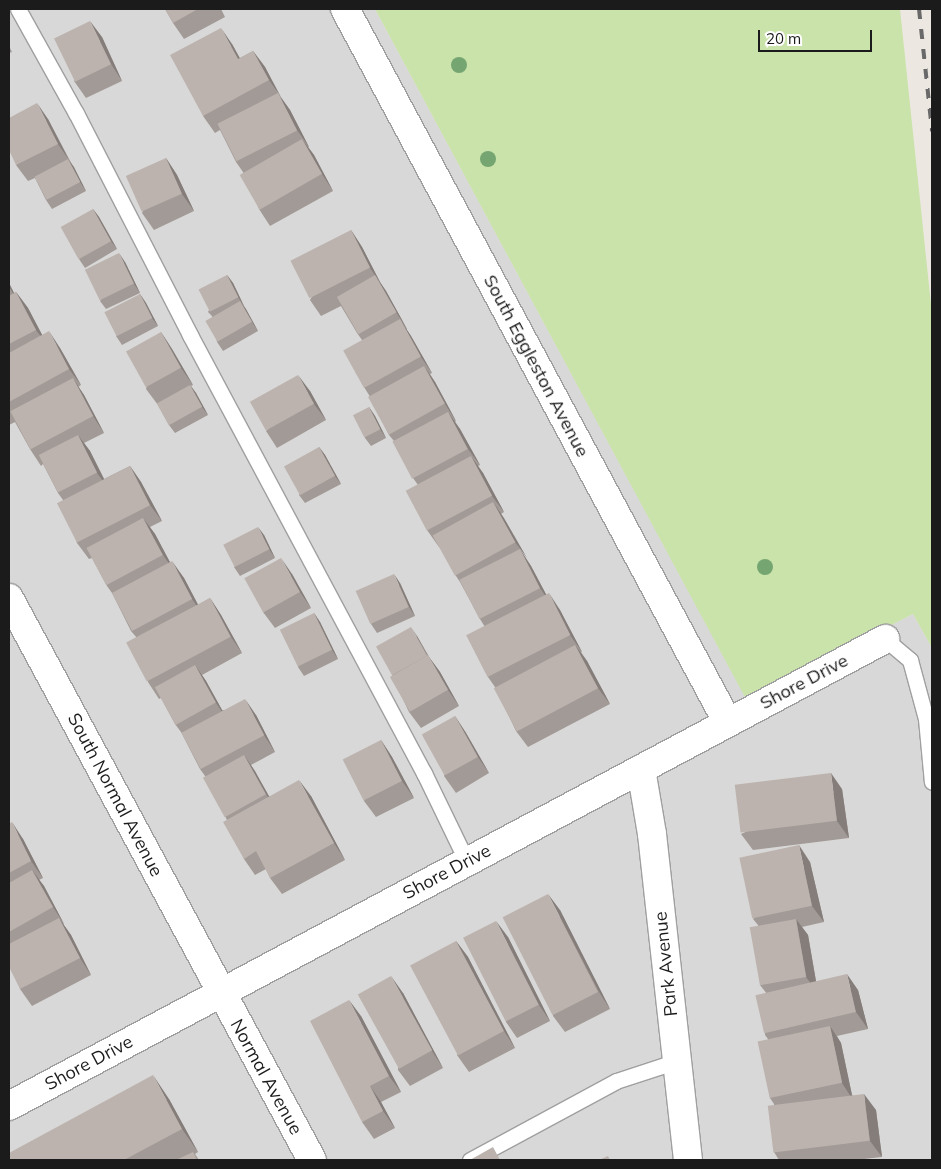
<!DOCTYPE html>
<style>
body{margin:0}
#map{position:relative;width:941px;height:1169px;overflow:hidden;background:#ece8e1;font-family:Mulish,sans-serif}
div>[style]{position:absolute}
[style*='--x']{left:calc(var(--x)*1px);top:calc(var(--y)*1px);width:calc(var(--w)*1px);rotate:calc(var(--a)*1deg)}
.residential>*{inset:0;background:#d9d8d8}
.grass>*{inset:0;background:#cae3aa}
.roads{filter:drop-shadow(1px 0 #9f9f9f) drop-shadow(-1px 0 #9f9f9f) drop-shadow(0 1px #9f9f9f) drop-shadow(0 -1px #9f9f9f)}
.lane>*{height:15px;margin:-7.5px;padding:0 7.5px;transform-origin:7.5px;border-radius:7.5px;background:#fff}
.street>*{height:28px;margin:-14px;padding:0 14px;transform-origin:14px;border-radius:14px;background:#fff}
.rail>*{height:4px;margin-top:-2px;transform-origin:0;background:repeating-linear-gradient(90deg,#696969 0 10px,transparent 0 20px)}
.trees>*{width:16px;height:16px;margin:-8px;border-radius:50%;background:#75a671}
.wall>*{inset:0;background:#a29a96}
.shaded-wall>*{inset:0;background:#847d7a}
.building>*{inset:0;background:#bcb3ae;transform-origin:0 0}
span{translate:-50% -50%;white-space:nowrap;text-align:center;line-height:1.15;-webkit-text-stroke:5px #fff;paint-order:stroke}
.street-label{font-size:18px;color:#1b1b1b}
.frame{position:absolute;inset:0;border:10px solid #1b1b1b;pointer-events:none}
.scale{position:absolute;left:758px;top:30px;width:114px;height:22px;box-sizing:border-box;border:2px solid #1b1b1b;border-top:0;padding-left:6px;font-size:15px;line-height:18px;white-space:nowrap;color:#1b1b1b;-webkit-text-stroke:4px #fff;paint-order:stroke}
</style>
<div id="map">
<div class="residential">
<div style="clip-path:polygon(9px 9px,375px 9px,746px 698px,913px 614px,932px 648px,932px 1160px,9px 1160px)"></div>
</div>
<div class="grass">
<div style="clip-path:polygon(375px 9px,900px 9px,932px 314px,932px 648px,913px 614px,746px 699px)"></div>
</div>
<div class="roads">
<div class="lane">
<div style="--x:18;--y:9;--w:119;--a:60.9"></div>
<div style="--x:76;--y:113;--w:250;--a:62.8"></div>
<div style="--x:190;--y:335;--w:497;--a:61.9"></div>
<div style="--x:424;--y:773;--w:99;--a:64.2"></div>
<div style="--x:885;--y:639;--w:33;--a:40"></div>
<div style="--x:910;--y:660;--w:61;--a:74.8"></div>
<div style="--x:926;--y:719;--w:63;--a:84.6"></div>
<div style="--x:470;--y:1160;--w:166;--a:-28.4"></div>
<div style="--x:616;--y:1081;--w:64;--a:-18.2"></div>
</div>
<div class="street">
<div style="--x:345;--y:9;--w:810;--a:61.79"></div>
<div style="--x:9;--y:598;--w:638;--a:61.67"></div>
<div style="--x:641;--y:769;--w:66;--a:80.4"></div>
<div style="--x:652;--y:834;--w:328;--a:83.7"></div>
<div style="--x:9;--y:1106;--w:993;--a:-28.06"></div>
</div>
</div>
<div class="rail">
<div style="--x:919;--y:9;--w:123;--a:83.9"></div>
</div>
<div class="trees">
<div style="left:459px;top:65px"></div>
<div style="left:488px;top:159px"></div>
<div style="left:765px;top:567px"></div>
</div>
<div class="wall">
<div style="clip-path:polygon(165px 9px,221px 9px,225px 17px,184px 39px,173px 23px)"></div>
<div style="clip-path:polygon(102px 37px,122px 81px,86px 98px,74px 81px)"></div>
<div style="clip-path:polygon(232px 44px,240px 58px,253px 51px,265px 67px,280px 97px,290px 110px,309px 147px,308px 147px,314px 155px,333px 191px,270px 226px,259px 209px,243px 172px,236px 162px,220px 130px,215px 133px,203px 116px)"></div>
<div style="clip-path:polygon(9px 46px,12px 52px,9px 53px)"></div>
<div style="clip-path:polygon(48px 119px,86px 191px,52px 209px,46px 200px,35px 178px,28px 181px,16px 165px)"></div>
<div style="clip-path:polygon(166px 158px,177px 175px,194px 211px,154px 230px,142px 213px)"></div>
<div style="clip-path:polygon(93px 209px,99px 217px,117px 249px,85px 268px,79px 259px)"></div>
<div style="clip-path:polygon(351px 230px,362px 247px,380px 282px,386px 291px,407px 329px,406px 329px,411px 336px,432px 373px,430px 374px,435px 382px,456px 421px,455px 422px,460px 429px,480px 465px,478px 466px,483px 473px,504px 512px,501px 514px,526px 559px,531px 566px,546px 594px,560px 610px,582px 652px,581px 652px,587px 661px,610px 704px,528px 747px,516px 731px,495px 687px,488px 677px,485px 627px,480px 619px,460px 582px,456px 576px,440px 546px,439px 547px,427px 530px,418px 485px,413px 478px,394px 441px,389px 435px,369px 395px,364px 387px,362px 340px,357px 333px,341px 306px,321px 316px,310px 300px)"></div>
<div style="clip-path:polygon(125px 262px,140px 293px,106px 309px,100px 301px)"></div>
<div style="clip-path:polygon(227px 275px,233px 283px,244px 306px,258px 331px,223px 351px,217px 342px,212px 316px,208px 312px)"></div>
<div style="clip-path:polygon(9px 283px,14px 293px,16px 292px,28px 308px,42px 335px,60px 348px,81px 385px,78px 387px,84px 395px,104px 433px,84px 443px,90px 451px,104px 479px,130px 466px,141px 482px,162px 521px,150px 527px,155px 534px,170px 562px,184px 578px,198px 605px,210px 598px,221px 615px,242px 653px,202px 675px,206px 681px,222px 710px,256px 715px,275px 752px,251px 765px,269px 796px,311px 796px,345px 860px,282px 894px,270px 878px,266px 869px,255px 875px,244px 859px,227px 820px,205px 776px,200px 769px,181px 732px,175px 724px,161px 698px,159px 699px,148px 682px,137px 638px,131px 631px,112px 593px,107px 586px,92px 558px,89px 559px,77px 543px,63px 500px,58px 493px,43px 464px,41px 466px,30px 449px,15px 422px,9px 425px)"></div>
<div style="clip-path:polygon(140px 294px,146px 303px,158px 326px,122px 345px,116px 336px)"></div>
<div style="clip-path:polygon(161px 332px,172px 349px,193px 385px,191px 386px,196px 393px,208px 415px,175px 433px,169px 425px,158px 405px,146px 389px)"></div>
<div style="clip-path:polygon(310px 391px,326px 420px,277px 448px,266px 431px)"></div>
<div style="clip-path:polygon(369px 407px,375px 416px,386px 438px,371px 446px,365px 438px)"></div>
<div style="clip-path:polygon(319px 447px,325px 455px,341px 484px,305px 503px,299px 495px)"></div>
<div style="clip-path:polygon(264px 535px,275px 558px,240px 576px,234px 567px)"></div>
<div style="clip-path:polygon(292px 574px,311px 608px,275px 628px,263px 612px)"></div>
<div style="clip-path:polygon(400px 583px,415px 616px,377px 633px,371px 624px)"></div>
<div style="clip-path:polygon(314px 613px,320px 622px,338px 659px,304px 676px,298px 667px)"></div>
<div style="clip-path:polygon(417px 636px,429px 657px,440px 672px,459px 706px,421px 728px,409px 712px,392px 676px)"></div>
<div style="clip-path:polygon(455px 716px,466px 733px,489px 773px,456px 793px,444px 776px)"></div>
<div style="clip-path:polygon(381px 740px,392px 757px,414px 798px,376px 817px,364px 801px)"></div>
<div style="clip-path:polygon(842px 789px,849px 838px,753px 850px,741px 834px)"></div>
<div style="clip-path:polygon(9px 824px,23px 839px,43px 878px,39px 880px,44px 886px,64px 924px,63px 924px,71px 935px,91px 975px,32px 1006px,20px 989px,10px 944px,9px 941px)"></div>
<div style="clip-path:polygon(810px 862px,824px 922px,802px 927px,808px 935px,816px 981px,858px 990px,868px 1029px,837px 1036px,841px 1043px,852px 1095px,876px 1110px,882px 1157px,855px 1160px,779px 1160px,774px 1152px,774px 1104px,770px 1098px,768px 1039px,765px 1035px,767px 994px,760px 985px,758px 925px,753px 919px)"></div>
<div style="clip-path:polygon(560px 910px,610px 1009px,565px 1032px,553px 1016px)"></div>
<div style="clip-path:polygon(508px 937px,550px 1021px,517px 1038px,506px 1022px)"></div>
<div style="clip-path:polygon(456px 941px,468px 957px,515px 1048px,469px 1072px,457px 1055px)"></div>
<div style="clip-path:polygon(403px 993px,443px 1068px,410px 1086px,398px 1070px)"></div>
<div style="clip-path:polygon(361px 1016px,401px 1092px,381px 1102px,395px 1128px,374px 1139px,362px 1122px)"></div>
<div style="clip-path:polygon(169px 1099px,198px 1152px,195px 1154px,199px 1160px,9px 1160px)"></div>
</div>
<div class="shaded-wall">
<div style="clip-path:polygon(90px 21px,102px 37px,122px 81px,111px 64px)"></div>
<div style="clip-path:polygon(221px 28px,232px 44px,249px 76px,238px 59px)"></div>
<div style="clip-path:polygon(253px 51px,265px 67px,281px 97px,269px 80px)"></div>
<div style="clip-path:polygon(278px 93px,290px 110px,309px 147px,297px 130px)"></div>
<div style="clip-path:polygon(37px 103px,48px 119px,69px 160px,58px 144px)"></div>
<div style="clip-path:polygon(302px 139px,314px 155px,333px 191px,322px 174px)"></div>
<div style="clip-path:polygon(166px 158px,177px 175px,194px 211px,182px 194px)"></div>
<div style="clip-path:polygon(68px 159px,74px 167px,86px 191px,80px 182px)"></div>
<div style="clip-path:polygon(93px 209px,99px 217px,117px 249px,111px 241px)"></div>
<div style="clip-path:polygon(351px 230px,362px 247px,380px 282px,386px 291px,407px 329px,396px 312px,377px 278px,370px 268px)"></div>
<div style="clip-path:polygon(119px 253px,125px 262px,140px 293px,134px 284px)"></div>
<div style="clip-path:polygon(227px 275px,233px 283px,244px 306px,238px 297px)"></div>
<div style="clip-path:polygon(9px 283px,18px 301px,9px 287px)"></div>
<div style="clip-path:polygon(16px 292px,28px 308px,48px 346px,36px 330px)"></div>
<div style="clip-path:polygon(140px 294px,146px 303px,158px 326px,152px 318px)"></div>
<div style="clip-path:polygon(240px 301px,246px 309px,258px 331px,252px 322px)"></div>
<div style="clip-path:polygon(400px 319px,411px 336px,432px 373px,421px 357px)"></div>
<div style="clip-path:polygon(49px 331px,60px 348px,81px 385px,69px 369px)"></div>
<div style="clip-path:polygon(161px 332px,172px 349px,193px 385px,181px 368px)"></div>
<div style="clip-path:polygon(424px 366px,435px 382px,456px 421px,445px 404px)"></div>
<div style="clip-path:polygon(298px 375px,310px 391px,326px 420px,314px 404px)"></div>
<div style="clip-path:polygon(73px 378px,84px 395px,104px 433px,93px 416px)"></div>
<div style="clip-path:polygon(190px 385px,196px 393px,208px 415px,202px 407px)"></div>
<div style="clip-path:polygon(369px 407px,375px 416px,386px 438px,380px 429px)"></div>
<div style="clip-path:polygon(448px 412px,460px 429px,480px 465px,468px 449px)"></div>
<div style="clip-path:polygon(78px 435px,90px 451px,109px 489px,97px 473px)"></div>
<div style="clip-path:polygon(319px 447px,325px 455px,341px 484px,335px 476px)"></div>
<div style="clip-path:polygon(471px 456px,483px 473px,504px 512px,492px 496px)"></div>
<div style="clip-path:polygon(130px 466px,141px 482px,162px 521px,150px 505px)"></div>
<div style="clip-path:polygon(493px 502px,504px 518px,527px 558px,515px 542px)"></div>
<div style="clip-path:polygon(143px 518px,155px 534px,175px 572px,163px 555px)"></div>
<div style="clip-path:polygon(258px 527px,264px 535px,275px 558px,269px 549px)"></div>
<div style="clip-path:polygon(520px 549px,531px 566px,551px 604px,540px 588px)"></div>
<div style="clip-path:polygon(281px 558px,292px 574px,311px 608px,300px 592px)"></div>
<div style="clip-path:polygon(172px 561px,184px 578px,204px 616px,192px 599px)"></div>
<div style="clip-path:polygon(394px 574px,400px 583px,415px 616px,409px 607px)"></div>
<div style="clip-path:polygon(549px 593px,560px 610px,582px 652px,570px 635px)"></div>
<div style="clip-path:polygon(210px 598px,221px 615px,242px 653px,231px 637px)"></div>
<div style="clip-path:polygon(314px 613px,320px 622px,338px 659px,332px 650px)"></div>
<div style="clip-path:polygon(411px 627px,417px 636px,429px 657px,440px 672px,459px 706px,448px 690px)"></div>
<div style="clip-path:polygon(575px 645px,587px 661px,610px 704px,598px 688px)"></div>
<div style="clip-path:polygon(195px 665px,206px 681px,227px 719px,216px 703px)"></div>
<div style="clip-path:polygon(245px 699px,256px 715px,275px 752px,264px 735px)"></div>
<div style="clip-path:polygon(455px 716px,466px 733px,489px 773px,478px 757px)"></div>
<div style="clip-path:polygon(381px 740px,392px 757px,414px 798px,402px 781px)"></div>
<div style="clip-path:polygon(244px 755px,255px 771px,277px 811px,266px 794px)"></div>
<div style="clip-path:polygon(831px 773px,842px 789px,849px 838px,837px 821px)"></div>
<div style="clip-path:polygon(299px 780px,311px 796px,345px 860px,334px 843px)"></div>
<div style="clip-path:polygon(12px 822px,23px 839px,43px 878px,31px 861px)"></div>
<div style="clip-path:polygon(799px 845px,810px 862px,824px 922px,812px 906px)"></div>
<div style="clip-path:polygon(32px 870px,44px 886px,64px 924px,53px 907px)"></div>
<div style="clip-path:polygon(548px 894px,560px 910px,610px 1009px,599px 992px)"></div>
<div style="clip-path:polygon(59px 918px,71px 935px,91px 975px,80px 958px)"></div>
<div style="clip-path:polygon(796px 919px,808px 935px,818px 993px,806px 977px)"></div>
<div style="clip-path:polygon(496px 921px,508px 937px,550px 1021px,539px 1005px)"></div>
<div style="clip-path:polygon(456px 941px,468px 957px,515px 1048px,504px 1031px)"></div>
<div style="clip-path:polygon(847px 974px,858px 990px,868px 1029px,856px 1012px)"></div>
<div style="clip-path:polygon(391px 976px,403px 993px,443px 1068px,432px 1051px)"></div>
<div style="clip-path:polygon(349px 1000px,361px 1016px,401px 1092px,389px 1076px)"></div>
<div style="clip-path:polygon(830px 1026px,841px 1043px,853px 1100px,842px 1083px)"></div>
<div style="clip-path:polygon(153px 1075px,169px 1099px,198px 1152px,182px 1129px)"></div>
<div style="clip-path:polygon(370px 1086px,381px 1102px,395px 1128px,383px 1111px)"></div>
<div style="clip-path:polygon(864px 1094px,876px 1110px,882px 1157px,870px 1141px)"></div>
</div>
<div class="building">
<div style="clip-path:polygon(165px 9px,198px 9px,173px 23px)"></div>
<div style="left:90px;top:21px;width:48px;height:40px;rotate:64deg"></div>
<div style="clip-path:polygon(221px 28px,238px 59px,253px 51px,269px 80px,203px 116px,170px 55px)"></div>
<div style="left:278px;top:93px;width:42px;height:68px;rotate:63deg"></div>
<div style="clip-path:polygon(37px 103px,58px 144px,16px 165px,9px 150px,9px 118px)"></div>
<div style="left:302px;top:139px;width:40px;height:72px;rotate:60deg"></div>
<div style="left:166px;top:158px;width:39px;height:44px;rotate:66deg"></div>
<div style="left:68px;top:159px;width:26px;height:38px;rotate:62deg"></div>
<div style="left:93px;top:209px;width:37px;height:37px;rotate:61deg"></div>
<div style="left:351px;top:230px;width:42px;height:68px;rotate:63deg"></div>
<div style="left:119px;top:253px;width:34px;height:38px;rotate:64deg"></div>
<div style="left:227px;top:275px;width:25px;height:32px;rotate:63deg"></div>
<div style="left:375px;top:275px;width:43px;height:44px;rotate:60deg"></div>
<div style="clip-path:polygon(16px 292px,36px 330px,9px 344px,9px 296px)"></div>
<div style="left:140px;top:294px;width:27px;height:40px;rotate:63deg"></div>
<div style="left:240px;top:301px;width:24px;height:40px;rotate:60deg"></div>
<div style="left:400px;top:319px;width:43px;height:65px;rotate:61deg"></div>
<div style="clip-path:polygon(49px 331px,69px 369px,9px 402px,9px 353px)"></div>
<div style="left:161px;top:332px;width:41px;height:40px;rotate:61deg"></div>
<div style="left:424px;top:366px;width:43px;height:64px;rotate:61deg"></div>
<div style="left:298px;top:375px;width:33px;height:55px;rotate:61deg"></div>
<div style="left:73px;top:378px;width:43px;height:71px;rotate:62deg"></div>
<div style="left:190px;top:385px;width:25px;height:38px;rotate:61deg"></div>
<div style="left:369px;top:407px;width:25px;height:18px;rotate:63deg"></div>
<div style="left:448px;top:412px;width:42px;height:63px;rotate:62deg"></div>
<div style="left:78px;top:435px;width:42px;height:44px;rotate:63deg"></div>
<div style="left:319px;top:447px;width:33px;height:40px;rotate:61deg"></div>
<div style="left:471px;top:456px;width:45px;height:74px;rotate:62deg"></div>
<div style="left:130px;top:466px;width:44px;height:82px;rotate:63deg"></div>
<div style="left:493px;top:502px;width:46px;height:69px;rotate:61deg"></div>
<div style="left:143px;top:518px;width:42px;height:64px;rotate:62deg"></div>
<div style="left:258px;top:527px;width:25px;height:39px;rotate:63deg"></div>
<div style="left:520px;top:549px;width:44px;height:68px;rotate:63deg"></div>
<div style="left:281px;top:558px;width:39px;height:42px;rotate:61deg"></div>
<div style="left:172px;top:561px;width:43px;height:68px;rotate:62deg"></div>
<div style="left:394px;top:574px;width:36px;height:42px;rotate:66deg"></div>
<div style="left:549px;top:593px;width:47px;height:93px;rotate:63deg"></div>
<div style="left:210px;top:598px;width:44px;height:95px;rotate:62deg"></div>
<div style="left:314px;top:613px;width:41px;height:38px;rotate:64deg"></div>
<div style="left:411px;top:627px;width:33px;height:40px;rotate:61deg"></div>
<div style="left:575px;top:645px;width:49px;height:92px;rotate:62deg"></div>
<div style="left:428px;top:655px;width:40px;height:44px;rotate:60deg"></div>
<div style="left:195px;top:665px;width:43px;height:46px;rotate:61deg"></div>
<div style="left:245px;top:699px;width:41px;height:72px;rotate:62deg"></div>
<div style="left:455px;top:716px;width:47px;height:38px;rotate:61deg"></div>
<div style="left:381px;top:740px;width:46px;height:43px;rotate:63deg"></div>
<div style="left:244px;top:755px;width:45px;height:47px;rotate:61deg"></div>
<div style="left:831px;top:773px;width:48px;height:97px;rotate:83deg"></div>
<div style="clip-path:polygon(299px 780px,334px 843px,270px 878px,256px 851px,244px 859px,223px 822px)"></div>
<div style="clip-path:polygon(12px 822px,31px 861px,9px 873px,9px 824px)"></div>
<div style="left:799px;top:845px;width:62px;height:61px;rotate:78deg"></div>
<div style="clip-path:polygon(32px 870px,53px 907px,9px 932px,9px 883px)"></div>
<div style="left:548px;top:894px;width:110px;height:51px;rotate:63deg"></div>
<div style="clip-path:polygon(59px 918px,80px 958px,20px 989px,9px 967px,9px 944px)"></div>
<div style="left:796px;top:919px;width:59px;height:47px;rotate:80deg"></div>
<div style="left:496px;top:921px;width:94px;height:37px;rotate:63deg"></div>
<div style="left:456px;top:941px;width:102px;height:52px;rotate:62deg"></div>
<div style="left:847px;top:974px;width:39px;height:94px;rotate:77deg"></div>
<div style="left:391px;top:976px;width:85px;height:38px;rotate:61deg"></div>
<div style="clip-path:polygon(349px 1000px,389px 1076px,370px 1086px,383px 1111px,362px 1122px,310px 1021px)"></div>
<div style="left:830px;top:1026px;width:58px;height:74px;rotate:78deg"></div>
<div style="clip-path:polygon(153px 1075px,182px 1129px,124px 1160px,9px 1160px,9px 1153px)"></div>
<div style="left:864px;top:1094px;width:47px;height:97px;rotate:83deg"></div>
<div style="clip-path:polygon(493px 1147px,500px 1160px,470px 1160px)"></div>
<div style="clip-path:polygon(193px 1152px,197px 1160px,176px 1160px)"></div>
<div style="clip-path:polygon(608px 1156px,610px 1160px,599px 1160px)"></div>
</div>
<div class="street-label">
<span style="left:536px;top:366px;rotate:62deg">South Eggleston Avenue</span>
<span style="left:804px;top:682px;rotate:-28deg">Shore Drive</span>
<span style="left:115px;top:795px;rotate:62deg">South Normal Avenue</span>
<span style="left:447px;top:872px;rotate:-28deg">Shore Drive</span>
<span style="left:666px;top:964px;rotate:-96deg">Park Avenue</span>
<span style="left:89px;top:1063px;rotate:-28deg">Shore Drive</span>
<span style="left:266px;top:1077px;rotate:61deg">Normal Avenue</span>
</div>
<div class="frame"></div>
<div class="scale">20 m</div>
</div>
